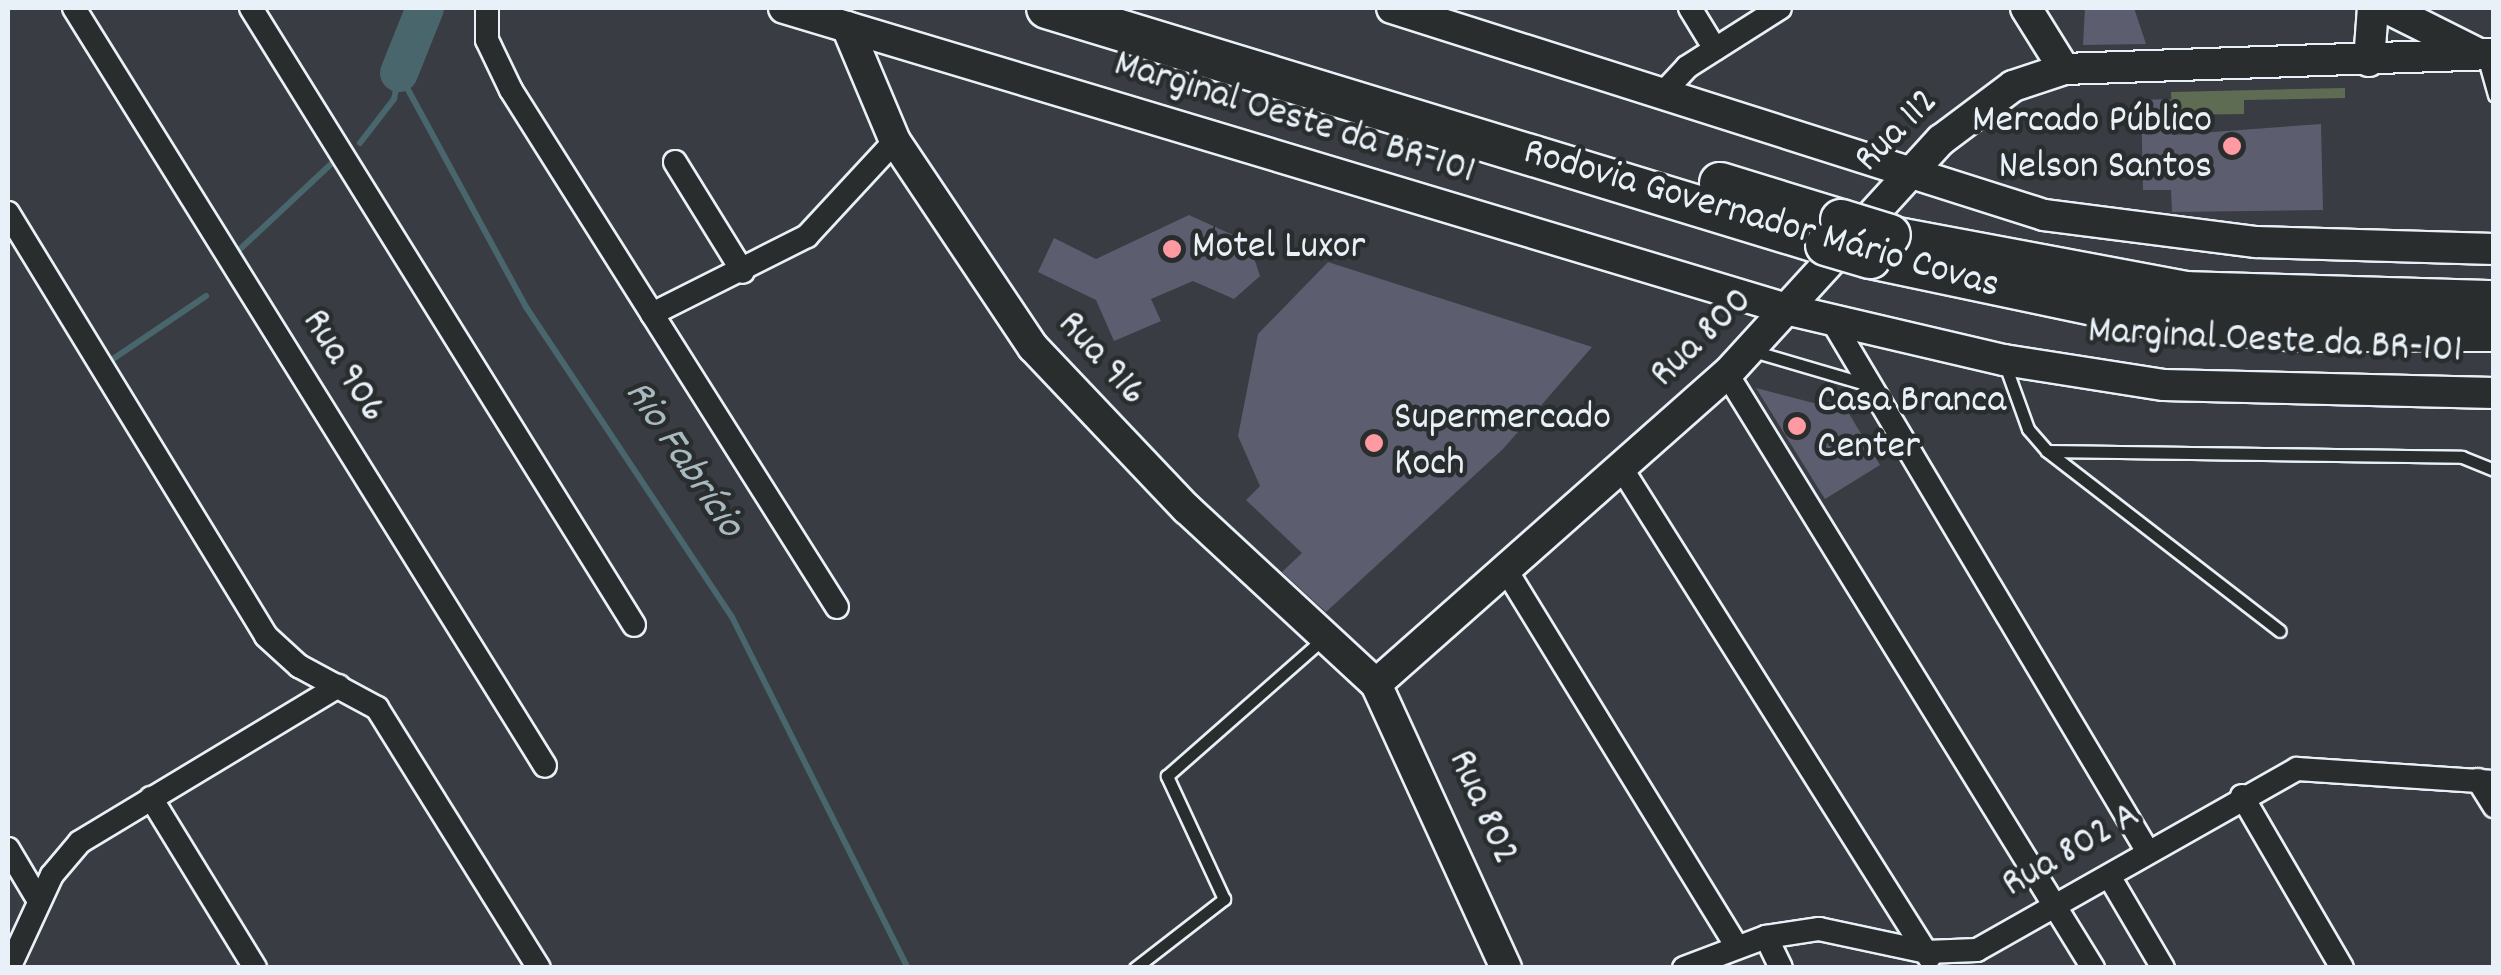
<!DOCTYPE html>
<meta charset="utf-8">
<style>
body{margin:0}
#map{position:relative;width:2501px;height:975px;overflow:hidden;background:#393c42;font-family:Dekko,sans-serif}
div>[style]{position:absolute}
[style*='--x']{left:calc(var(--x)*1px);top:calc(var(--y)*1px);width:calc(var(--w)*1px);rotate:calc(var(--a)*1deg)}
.green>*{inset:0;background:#5f6c54}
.stream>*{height:6px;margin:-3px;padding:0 3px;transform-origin:3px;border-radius:3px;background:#49666c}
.river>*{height:38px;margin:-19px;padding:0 19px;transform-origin:19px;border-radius:19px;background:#49666c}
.building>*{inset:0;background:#5c5e70}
.roads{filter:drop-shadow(2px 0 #e8f1f8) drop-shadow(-2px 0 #e8f1f8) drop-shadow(0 2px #e8f1f8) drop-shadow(0 -2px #e8f1f8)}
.service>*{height:11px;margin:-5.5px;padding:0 5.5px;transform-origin:5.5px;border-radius:5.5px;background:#2a2d2e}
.minor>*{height:22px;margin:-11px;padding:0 11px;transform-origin:11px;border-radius:11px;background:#2a2d2e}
.secondary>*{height:30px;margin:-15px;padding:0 15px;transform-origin:15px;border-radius:15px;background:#2a2d2e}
.motorway>*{height:40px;margin:-20px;padding:0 20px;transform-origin:20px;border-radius:20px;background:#2a2d2e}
.bridges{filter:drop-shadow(2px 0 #e8f1f8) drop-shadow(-2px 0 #e8f1f8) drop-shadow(0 2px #e8f1f8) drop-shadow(0 -2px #e8f1f8)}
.motorway-bridge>*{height:40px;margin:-20px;padding:0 20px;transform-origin:20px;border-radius:20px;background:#2a2d2e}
.dots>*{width:28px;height:28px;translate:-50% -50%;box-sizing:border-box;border:5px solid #2a2d2e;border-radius:50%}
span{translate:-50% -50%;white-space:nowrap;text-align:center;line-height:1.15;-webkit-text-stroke:9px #2a2d2e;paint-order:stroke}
.street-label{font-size:40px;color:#e8f1f8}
.poi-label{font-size:40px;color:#e8f1f8}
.right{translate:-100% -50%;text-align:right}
.left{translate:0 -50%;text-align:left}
.water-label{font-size:42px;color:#a8b9c0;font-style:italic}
.frame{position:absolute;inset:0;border:10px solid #e8f1f8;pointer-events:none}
</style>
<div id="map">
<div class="green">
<div style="clip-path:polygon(2345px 88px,2345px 98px,2244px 100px,2244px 114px,2172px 115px,2171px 92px)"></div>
</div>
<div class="stream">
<div style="--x:399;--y:73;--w:266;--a:61.5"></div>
<div style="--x:526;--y:307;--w:372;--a:56.4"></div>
<div style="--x:732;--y:617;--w:393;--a:63.4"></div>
<div style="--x:360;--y:143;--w:56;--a:-52.3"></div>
<div style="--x:394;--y:99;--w:24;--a:-78"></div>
<div style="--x:238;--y:251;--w:127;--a:-43.1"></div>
<div style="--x:110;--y:361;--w:116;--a:-34.1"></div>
</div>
<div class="river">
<div style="--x:399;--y:73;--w:70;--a:-68.2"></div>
</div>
<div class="building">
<div style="clip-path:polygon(2085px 8px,2134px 8px,2146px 44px,2083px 45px)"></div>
<div style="clip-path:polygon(2171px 99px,2172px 135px,2321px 124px,2323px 210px,2172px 212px,2171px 190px,2143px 190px,2141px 100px)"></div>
<div style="clip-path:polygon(1189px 215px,1244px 240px,1253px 255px,1260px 276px,1234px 299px,1193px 281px,1151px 299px,1161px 321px,1114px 341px,1096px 300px,1038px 272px,1054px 238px,1096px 259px)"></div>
<div style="clip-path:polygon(1328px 262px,1592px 347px,1503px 449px,1326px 612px,1282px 572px,1302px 553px,1246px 500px,1260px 486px,1238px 436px,1258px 334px)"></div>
<div style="clip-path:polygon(1756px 388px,1848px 412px,1880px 465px,1825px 499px)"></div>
</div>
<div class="roads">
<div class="service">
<div style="--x:2483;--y:56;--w:41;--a:74.2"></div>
<div style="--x:1753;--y:351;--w:117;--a:16.4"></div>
<div style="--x:2005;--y:365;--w:68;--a:70.2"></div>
<div style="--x:2028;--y:429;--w:29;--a:49"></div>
<div style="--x:2047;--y:451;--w:294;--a:37.7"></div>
<div style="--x:2047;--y:451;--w:415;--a:0.8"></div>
<div style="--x:2462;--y:457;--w:35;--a:22"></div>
<div style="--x:1135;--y:968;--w:113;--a:-37.8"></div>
<div style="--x:1224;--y:899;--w:136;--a:-114.9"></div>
<div style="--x:1167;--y:776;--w:209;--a:-41.3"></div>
</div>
<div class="minor">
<div style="--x:74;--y:8;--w:892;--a:58.14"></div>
<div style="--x:251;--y:8;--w:726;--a:58.17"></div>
<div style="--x:487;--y:8;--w:32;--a:90"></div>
<div style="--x:487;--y:40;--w:55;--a:64.4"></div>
<div style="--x:511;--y:90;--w:611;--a:57.77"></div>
<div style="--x:1690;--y:8;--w:48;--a:58.6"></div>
<div style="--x:1662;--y:94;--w:37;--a:-47"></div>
<div style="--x:1687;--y:67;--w:110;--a:-32.4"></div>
<div style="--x:675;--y:162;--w:129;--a:58.3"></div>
<div style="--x:8;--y:213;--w:495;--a:58.6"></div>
<div style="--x:266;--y:636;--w:45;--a:42.3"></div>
<div style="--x:299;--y:666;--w:89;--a:28.3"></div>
<div style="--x:377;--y:708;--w:306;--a:58.1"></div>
<div style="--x:652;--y:314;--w:174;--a:-26.7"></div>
<div style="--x:807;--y:236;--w:129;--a:-47.2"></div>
<div style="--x:1831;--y:319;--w:620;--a:59.26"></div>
<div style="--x:1727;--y:374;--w:698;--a:58.36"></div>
<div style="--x:1622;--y:469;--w:577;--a:57.83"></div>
<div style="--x:1506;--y:570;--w:442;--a:58.5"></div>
<div style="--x:2478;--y:780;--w:31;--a:58"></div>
<div style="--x:2242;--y:796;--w:199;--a:59.8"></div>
<div style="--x:151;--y:798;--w:199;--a:58.5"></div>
<div style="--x:8;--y:849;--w:61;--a:59.2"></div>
<div style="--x:2109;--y:876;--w:107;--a:59.6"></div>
<div style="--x:1766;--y:937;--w:34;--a:64"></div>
<div style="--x:9;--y:968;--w:102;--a:-65.2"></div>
<div style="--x:52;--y:875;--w:43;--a:-49.7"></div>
<div style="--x:80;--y:842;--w:302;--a:-31.1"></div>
<div style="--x:1684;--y:968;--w:88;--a:-20.7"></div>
<div style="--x:1766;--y:937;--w:54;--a:-8.6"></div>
<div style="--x:1819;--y:929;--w:109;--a:12.1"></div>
<div style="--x:1926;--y:952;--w:51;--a:-2.2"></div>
<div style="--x:1977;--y:950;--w:368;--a:-29.5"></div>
<div style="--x:2297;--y:769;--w:197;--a:3.8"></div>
</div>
<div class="secondary">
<div style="--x:784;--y:8;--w:1050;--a:16.71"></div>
<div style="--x:1790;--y:310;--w:220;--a:13.2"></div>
<div style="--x:2004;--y:360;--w:162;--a:8.9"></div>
<div style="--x:2164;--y:385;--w:330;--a:1.4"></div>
<div style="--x:1392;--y:8;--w:684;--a:17.61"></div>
<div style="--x:2044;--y:215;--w:214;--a:7.3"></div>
<div style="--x:2256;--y:242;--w:238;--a:1.7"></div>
<div style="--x:2026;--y:8;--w:72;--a:58.1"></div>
<div style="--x:2387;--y:8;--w:98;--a:26.6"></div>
<div style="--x:847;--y:27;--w:124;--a:67.2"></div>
<div style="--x:895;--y:141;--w:248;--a:56.2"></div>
<div style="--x:1033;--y:347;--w:224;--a:46.5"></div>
<div style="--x:1187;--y:509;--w:258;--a:42.8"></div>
<div style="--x:1376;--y:684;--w:312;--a:65.4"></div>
<div style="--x:2369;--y:61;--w:53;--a:-85.7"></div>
<div style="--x:1376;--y:684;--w:468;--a:-41.5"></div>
<div style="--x:1727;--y:374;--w:317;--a:-47.6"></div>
<div style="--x:1941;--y:140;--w:90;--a:-36.9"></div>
<div style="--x:2013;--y:86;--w:54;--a:-18.4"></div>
<div style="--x:2064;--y:69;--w:430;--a:-2"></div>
</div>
<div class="motorway">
<div style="--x:1047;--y:8;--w:814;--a:16.92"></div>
<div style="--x:1720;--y:183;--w:127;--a:17"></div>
<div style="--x:1898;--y:238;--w:293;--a:10.6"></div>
<div style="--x:2186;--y:292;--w:308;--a:1.7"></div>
<div style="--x:1870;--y:258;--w:291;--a:11.9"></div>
<div style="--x:2155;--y:318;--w:140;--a:5.3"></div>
<div style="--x:2294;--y:331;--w:200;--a:0"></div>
</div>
</div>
<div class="bridges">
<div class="motorway-bridge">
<div style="--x:1841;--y:220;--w:51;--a:17"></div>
<div style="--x:1826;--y:245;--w:46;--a:16.5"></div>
</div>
</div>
<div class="dots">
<div style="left:2232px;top:146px;background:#ff9aa2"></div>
<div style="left:1172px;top:249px;background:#ff9aa2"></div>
<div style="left:1797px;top:426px;background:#ff9aa2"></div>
<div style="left:1374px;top:443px;background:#ff9aa2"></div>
</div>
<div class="street-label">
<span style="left:1294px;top:120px;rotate:17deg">Marginal Oeste da BR-101</span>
<span style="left:1898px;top:132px;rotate:-45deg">Rua 112</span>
<span style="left:1761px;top:221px;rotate:16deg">Rodovia Governador Mário Covas</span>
<span style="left:1703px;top:339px;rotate:-44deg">Rua 800</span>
<span style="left:2275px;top:343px;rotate:3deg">Marginal Oeste da BR-101</span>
<span style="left:1100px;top:360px;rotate:48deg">Rua 916</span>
<span style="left:342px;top:367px;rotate:58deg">Rua 906</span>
<span style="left:1481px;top:808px;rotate:66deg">Rua 802</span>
<span style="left:2072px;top:852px;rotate:-30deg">Rua 802 A</span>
</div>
<div class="poi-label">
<span class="right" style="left:2212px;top:146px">Mercado Público<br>Nelson Santos</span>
<span class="left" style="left:1192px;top:249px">Motel Luxor</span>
<span class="left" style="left:1817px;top:426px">Casa Branca<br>Center</span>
<span class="left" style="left:1394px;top:443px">Supermercado<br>Koch</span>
</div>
<div class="water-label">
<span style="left:682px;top:460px;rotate:56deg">Rio Fabrício</span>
</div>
<div class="frame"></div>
</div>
